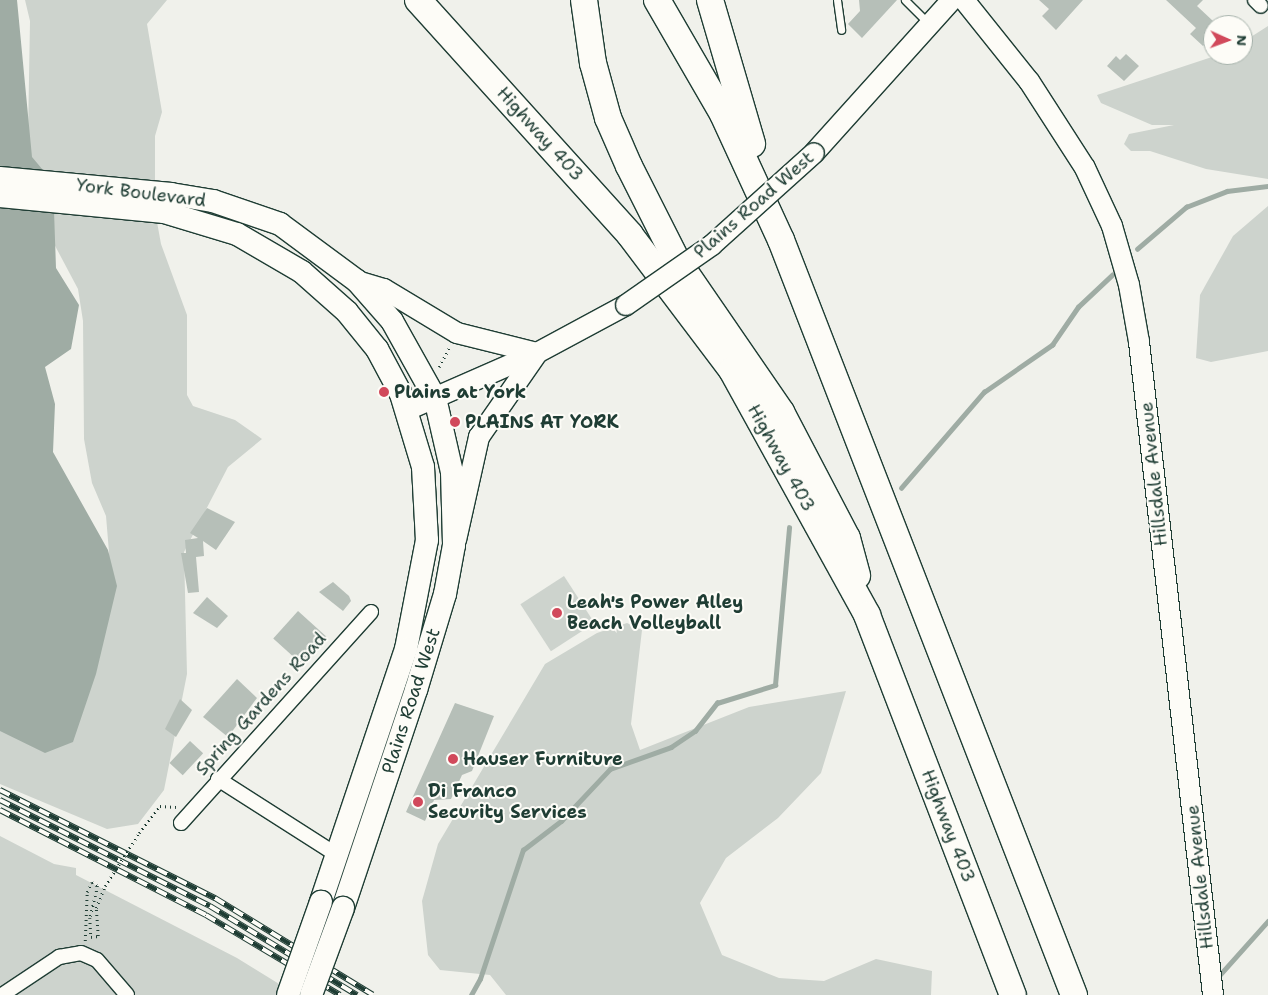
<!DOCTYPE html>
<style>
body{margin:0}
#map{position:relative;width:1268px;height:995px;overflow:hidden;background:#f0f1eb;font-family:"Shantell Sans",sans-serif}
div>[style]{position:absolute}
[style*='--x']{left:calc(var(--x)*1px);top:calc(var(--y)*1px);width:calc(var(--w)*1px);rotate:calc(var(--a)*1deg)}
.green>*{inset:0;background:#cdd3cd;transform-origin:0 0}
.water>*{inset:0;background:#9faca4}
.stream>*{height:4.5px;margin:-2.25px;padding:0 2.25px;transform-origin:2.25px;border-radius:2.25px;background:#9faca4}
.building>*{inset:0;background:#b6bfb8;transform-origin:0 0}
.path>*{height:2.5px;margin-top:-1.25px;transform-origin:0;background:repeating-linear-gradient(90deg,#1f3d34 0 1px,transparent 0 5px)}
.roads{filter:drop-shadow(1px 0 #1f3d34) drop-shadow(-1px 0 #1f3d34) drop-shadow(0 1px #1f3d34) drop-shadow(0 -1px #1f3d34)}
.lane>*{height:7px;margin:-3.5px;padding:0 3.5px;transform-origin:3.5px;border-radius:3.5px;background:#fdfcf7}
.street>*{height:14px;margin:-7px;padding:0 7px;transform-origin:7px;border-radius:7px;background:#fdfcf7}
.secondary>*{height:20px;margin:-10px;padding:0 10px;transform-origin:10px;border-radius:10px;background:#fdfcf7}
.primary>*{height:22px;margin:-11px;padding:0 11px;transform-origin:11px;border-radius:11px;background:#fdfcf7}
.highway>*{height:26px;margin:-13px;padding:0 13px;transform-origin:13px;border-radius:13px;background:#fdfcf7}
.rail>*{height:5.5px;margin-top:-2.75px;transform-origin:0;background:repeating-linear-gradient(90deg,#fdfcf7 0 11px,#1f3d34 0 22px);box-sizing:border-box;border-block:1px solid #1f3d34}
.path-bridge>*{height:2.5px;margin-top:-1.25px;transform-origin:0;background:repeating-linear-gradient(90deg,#1f3d34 0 1px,transparent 0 5px)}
.bridges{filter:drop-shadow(1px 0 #1f3d34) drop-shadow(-1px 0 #1f3d34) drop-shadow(0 1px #1f3d34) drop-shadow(0 -1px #1f3d34)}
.secondary-bridge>*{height:20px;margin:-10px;padding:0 10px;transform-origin:10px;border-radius:10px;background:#fdfcf7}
.primary-bridge>*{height:22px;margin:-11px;padding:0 11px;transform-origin:11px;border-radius:11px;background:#fdfcf7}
.dots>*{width:14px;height:14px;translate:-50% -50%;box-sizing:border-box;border:2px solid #fdfcf7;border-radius:50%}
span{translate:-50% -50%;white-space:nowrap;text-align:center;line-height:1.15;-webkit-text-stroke:4px #fdfcf7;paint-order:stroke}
.street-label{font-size:18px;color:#1f3d34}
.poi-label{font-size:18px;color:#1f3d34;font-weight:700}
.left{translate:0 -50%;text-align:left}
.north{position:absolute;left:1203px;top:15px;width:50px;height:50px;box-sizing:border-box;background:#fdfcf7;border:1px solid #a4b0a9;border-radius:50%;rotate:92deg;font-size:14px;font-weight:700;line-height:20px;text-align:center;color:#1f3d34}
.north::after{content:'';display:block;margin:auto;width:18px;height:22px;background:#d1495b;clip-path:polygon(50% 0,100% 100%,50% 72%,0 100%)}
</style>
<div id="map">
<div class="green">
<div style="clip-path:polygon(25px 0,167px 0,147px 24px,162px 112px,155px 136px,155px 211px,161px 244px,187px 315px,187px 395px,193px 406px,235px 420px,262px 439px,228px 467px,184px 552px,187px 674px,164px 790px,138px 824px,107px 829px,0 784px,0 721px,102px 636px,109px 552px,106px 516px,92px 483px,84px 439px,83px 321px,78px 289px,27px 193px,30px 21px)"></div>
<div style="clip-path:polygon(1268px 26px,1268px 179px,1206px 169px,1150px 151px,1131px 151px,1124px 144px,1129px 134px,1174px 125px,1152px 125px,1101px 103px,1097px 95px,1218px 55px,1243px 55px,1243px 42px)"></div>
<div style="clip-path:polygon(1268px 206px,1268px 351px,1211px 362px,1196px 358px,1200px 295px,1233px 236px)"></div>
<div style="left:564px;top:576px;width:56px;height:52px;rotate:57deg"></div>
<div style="clip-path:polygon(627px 623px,642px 630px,631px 724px,640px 750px,749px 707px,846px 691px,821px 773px,778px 818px,726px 858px,700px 903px,722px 955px,779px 978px,824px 981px,876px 959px,932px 971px,931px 995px,506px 995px,490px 975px,440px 970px,428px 955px,422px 901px,438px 844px,545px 664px,597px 633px)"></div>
<div style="clip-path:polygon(0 836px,54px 864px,76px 868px,76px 875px,237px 958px,297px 995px,0 995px)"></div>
</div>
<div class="water">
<div style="clip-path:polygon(0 0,17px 0,32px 157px,53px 182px,56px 268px,79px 305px,71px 349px,45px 367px,55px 404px,53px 452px,108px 550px,117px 586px,96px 674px,73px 742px,45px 753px,0 731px)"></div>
</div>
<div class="stream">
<div style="--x:1137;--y:249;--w:65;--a:-40.6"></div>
<div style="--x:1186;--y:207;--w:44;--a:-21.3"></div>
<div style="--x:1227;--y:191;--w:41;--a:-7"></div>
<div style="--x:901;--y:488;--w:127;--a:-49.2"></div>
<div style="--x:984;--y:392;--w:83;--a:-34.7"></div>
<div style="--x:1052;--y:345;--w:46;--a:-55.6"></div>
<div style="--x:1078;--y:307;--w:47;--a:-43.3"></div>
<div style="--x:1217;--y:978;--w:76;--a:-48.2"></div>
<div style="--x:471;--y:995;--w:18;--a:-61"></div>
<div style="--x:480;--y:979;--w:136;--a:-71.6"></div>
<div style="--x:523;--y:850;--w:48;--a:-37.3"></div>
<div style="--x:561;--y:821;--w:71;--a:-46.7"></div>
<div style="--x:610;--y:769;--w:65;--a:-19.8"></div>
<div style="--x:671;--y:747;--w:29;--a:-34"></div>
<div style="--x:695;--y:731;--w:36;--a:-52"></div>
<div style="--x:717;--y:703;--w:61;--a:-17.2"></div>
<div style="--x:775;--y:685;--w:158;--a:-84.9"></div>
</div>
<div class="building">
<div style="clip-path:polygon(859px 0,897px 0,862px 38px,848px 24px,860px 11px)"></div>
<div style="clip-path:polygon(1039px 0,1083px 0,1056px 30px,1042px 16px,1049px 9px)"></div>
<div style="clip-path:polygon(1166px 0,1203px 0,1197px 6px,1213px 21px,1213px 35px,1203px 46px,1190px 34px,1196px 28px)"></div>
<div style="clip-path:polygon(1126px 54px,1139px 66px,1124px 81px,1107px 66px,1116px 56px,1120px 60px)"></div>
<div style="clip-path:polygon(207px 508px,235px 522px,216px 550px,203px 541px,204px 556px,196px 557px,199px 592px,188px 593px,181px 553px,186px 553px,185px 540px,198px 538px,190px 533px)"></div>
<div style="clip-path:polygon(333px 582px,349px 596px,351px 601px,343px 611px,319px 592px)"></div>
<div style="clip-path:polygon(207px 597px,228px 616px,217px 628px,193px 613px)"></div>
<div style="left:298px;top:611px;width:38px;height:37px;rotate:42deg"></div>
<div style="clip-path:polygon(237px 679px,257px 698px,228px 737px,203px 717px)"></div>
<div style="clip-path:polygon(180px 699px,192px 710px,176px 737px,165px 729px)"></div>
<div style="clip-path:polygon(455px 703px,494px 716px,472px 771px,462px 775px,451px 799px,434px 800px,425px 821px,406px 812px)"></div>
<div style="left:190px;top:741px;width:18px;height:30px;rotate:43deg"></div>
</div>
<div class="path">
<div style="--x:439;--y:367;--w:21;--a:-62"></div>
<div style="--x:139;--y:833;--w:34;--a:-52"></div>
<div style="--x:160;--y:806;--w:16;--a:4"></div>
<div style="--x:85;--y:941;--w:49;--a:-87.7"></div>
<div style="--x:87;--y:892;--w:11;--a:-63"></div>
<div style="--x:92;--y:882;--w:7;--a:34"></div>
<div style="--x:98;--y:886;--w:33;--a:104"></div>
<div style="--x:90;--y:918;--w:19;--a:87"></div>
<div style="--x:91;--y:937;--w:7;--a:-8"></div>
<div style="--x:98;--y:936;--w:28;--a:-94"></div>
<div style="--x:96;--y:908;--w:24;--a:-68"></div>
</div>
<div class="roads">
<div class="lane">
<div style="--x:837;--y:0;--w:30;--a:82"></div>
<div style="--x:905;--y:0;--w:33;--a:45"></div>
</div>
<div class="street">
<div style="--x:1255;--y:0;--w:8;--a:45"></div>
<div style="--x:218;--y:779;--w:141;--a:32.6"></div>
<div style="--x:181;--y:823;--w:284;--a:-48"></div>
<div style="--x:2;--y:995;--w:69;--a:-33.7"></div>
<div style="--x:59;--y:957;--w:22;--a:-10"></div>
<div style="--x:81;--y:953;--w:17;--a:24"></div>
<div style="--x:97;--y:960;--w:46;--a:49.4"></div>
</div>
<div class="secondary">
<div style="--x:964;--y:0;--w:104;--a:51.3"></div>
<div style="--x:1029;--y:81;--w:103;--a:57.2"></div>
<div style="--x:1085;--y:168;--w:64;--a:65"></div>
<div style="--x:1112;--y:226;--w:61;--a:73.9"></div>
<div style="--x:1129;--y:285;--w:58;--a:80"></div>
<div style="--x:1139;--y:342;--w:657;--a:83.53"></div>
<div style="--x:814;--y:153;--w:206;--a:-48"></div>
<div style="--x:357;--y:281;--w:28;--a:17"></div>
<div style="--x:384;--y:289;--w:85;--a:31.1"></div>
<div style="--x:457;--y:333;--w:82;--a:14"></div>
<div style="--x:407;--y:410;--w:142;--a:-23.7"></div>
<div style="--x:537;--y:353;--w:101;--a:-28.3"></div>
<div style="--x:456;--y:540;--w:106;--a:-77.4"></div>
<div style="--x:479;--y:437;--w:100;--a:-55.2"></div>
</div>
<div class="primary">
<div style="--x:0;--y:178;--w:172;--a:5.3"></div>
<div style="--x:171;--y:194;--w:43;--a:9.5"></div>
<div style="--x:213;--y:201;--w:71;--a:18.9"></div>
<div style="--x:280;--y:224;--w:96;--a:36.5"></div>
<div style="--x:357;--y:281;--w:53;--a:48.8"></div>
<div style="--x:392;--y:321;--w:88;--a:60.8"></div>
<div style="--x:435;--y:398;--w:76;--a:77.1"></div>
<div style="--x:452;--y:472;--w:73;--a:88.4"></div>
<div style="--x:454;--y:545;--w:50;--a:100.4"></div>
<div style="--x:445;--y:594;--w:100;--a:106.8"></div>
<div style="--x:416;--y:690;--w:230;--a:108.5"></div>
<div style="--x:0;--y:196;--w:165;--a:5.6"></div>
<div style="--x:164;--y:212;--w:76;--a:16.8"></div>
<div style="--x:237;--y:234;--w:75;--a:30.3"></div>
<div style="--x:302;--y:272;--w:60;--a:41.6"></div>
<div style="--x:347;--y:312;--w:48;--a:51"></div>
<div style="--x:377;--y:349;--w:51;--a:61.9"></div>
<div style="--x:401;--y:394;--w:76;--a:73.2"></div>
<div style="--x:423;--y:467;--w:73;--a:86.9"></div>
<div style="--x:427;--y:540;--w:111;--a:100.9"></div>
<div style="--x:406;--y:649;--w:267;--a:108.6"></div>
</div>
<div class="highway">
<div style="--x:418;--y:0;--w:316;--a:47.9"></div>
<div style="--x:630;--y:235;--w:169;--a:52.9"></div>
<div style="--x:732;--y:370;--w:280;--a:61.1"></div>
<div style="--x:867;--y:615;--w:407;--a:69"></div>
<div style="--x:584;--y:0;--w:64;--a:81.9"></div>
<div style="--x:593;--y:63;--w:57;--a:74.7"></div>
<div style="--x:608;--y:118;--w:52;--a:66.4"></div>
<div style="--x:629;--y:166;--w:104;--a:63.2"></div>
<div style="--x:676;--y:259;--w:186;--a:55.5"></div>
<div style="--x:781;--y:412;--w:142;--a:62.4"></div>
<div style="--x:847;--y:538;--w:39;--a:75"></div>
<div style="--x:657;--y:0;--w:132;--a:59.9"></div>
<div style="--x:723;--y:114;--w:139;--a:65.3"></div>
<div style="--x:781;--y:240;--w:810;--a:68.79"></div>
<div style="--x:710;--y:0;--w:150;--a:73.7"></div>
</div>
</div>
<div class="rail">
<div style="--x:0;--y:790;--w:241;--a:26.7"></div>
<div style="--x:215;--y:898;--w:185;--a:31.5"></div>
<div style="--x:0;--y:800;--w:235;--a:26.8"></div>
<div style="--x:210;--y:906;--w:172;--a:31.2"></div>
<div style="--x:0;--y:810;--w:231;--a:27"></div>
<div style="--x:206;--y:915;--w:156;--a:30.8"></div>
</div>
<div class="path-bridge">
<div style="--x:105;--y:886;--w:63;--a:-57.3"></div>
</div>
<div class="bridges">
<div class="secondary-bridge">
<div style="--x:626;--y:305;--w:105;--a:-34.9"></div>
<div style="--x:712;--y:245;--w:137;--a:-42"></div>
</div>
<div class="primary-bridge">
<div style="--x:288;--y:995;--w:99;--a:-70.5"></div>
<div style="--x:311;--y:995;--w:93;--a:-69.8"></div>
</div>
</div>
<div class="dots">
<div style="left:384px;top:392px;background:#d1495b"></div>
<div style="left:455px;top:422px;background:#d1495b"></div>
<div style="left:557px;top:613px;background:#d1495b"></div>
<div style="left:453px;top:759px;background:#d1495b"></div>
<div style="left:418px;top:802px;background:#d1495b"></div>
</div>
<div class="street-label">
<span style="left:540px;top:134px;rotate:48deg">Highway 403</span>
<span style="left:141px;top:193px;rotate:7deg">York Boulevard</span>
<span style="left:754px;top:205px;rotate:-41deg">Plains Road West</span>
<span style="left:781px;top:458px;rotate:61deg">Highway 403</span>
<span style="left:1154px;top:474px;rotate:-96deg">Hillsdale Avenue</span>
<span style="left:411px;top:701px;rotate:-72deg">Plains Road West</span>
<span style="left:261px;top:704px;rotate:-48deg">Spring Gardens Road</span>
<span style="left:948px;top:826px;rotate:69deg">Highway 403</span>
<span style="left:1200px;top:877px;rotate:-96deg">Hillsdale Avenue</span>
</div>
<div class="poi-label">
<span class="left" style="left:394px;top:392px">Plains at York</span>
<span class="left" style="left:465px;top:422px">PLAINS AT YORK</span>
<span class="left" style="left:567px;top:613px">Leah's Power Alley<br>Beach Volleyball</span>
<span class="left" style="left:463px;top:759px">Hauser Furniture</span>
<span class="left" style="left:428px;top:802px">Di Franco<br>Security Services</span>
</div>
<div class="north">N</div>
</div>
